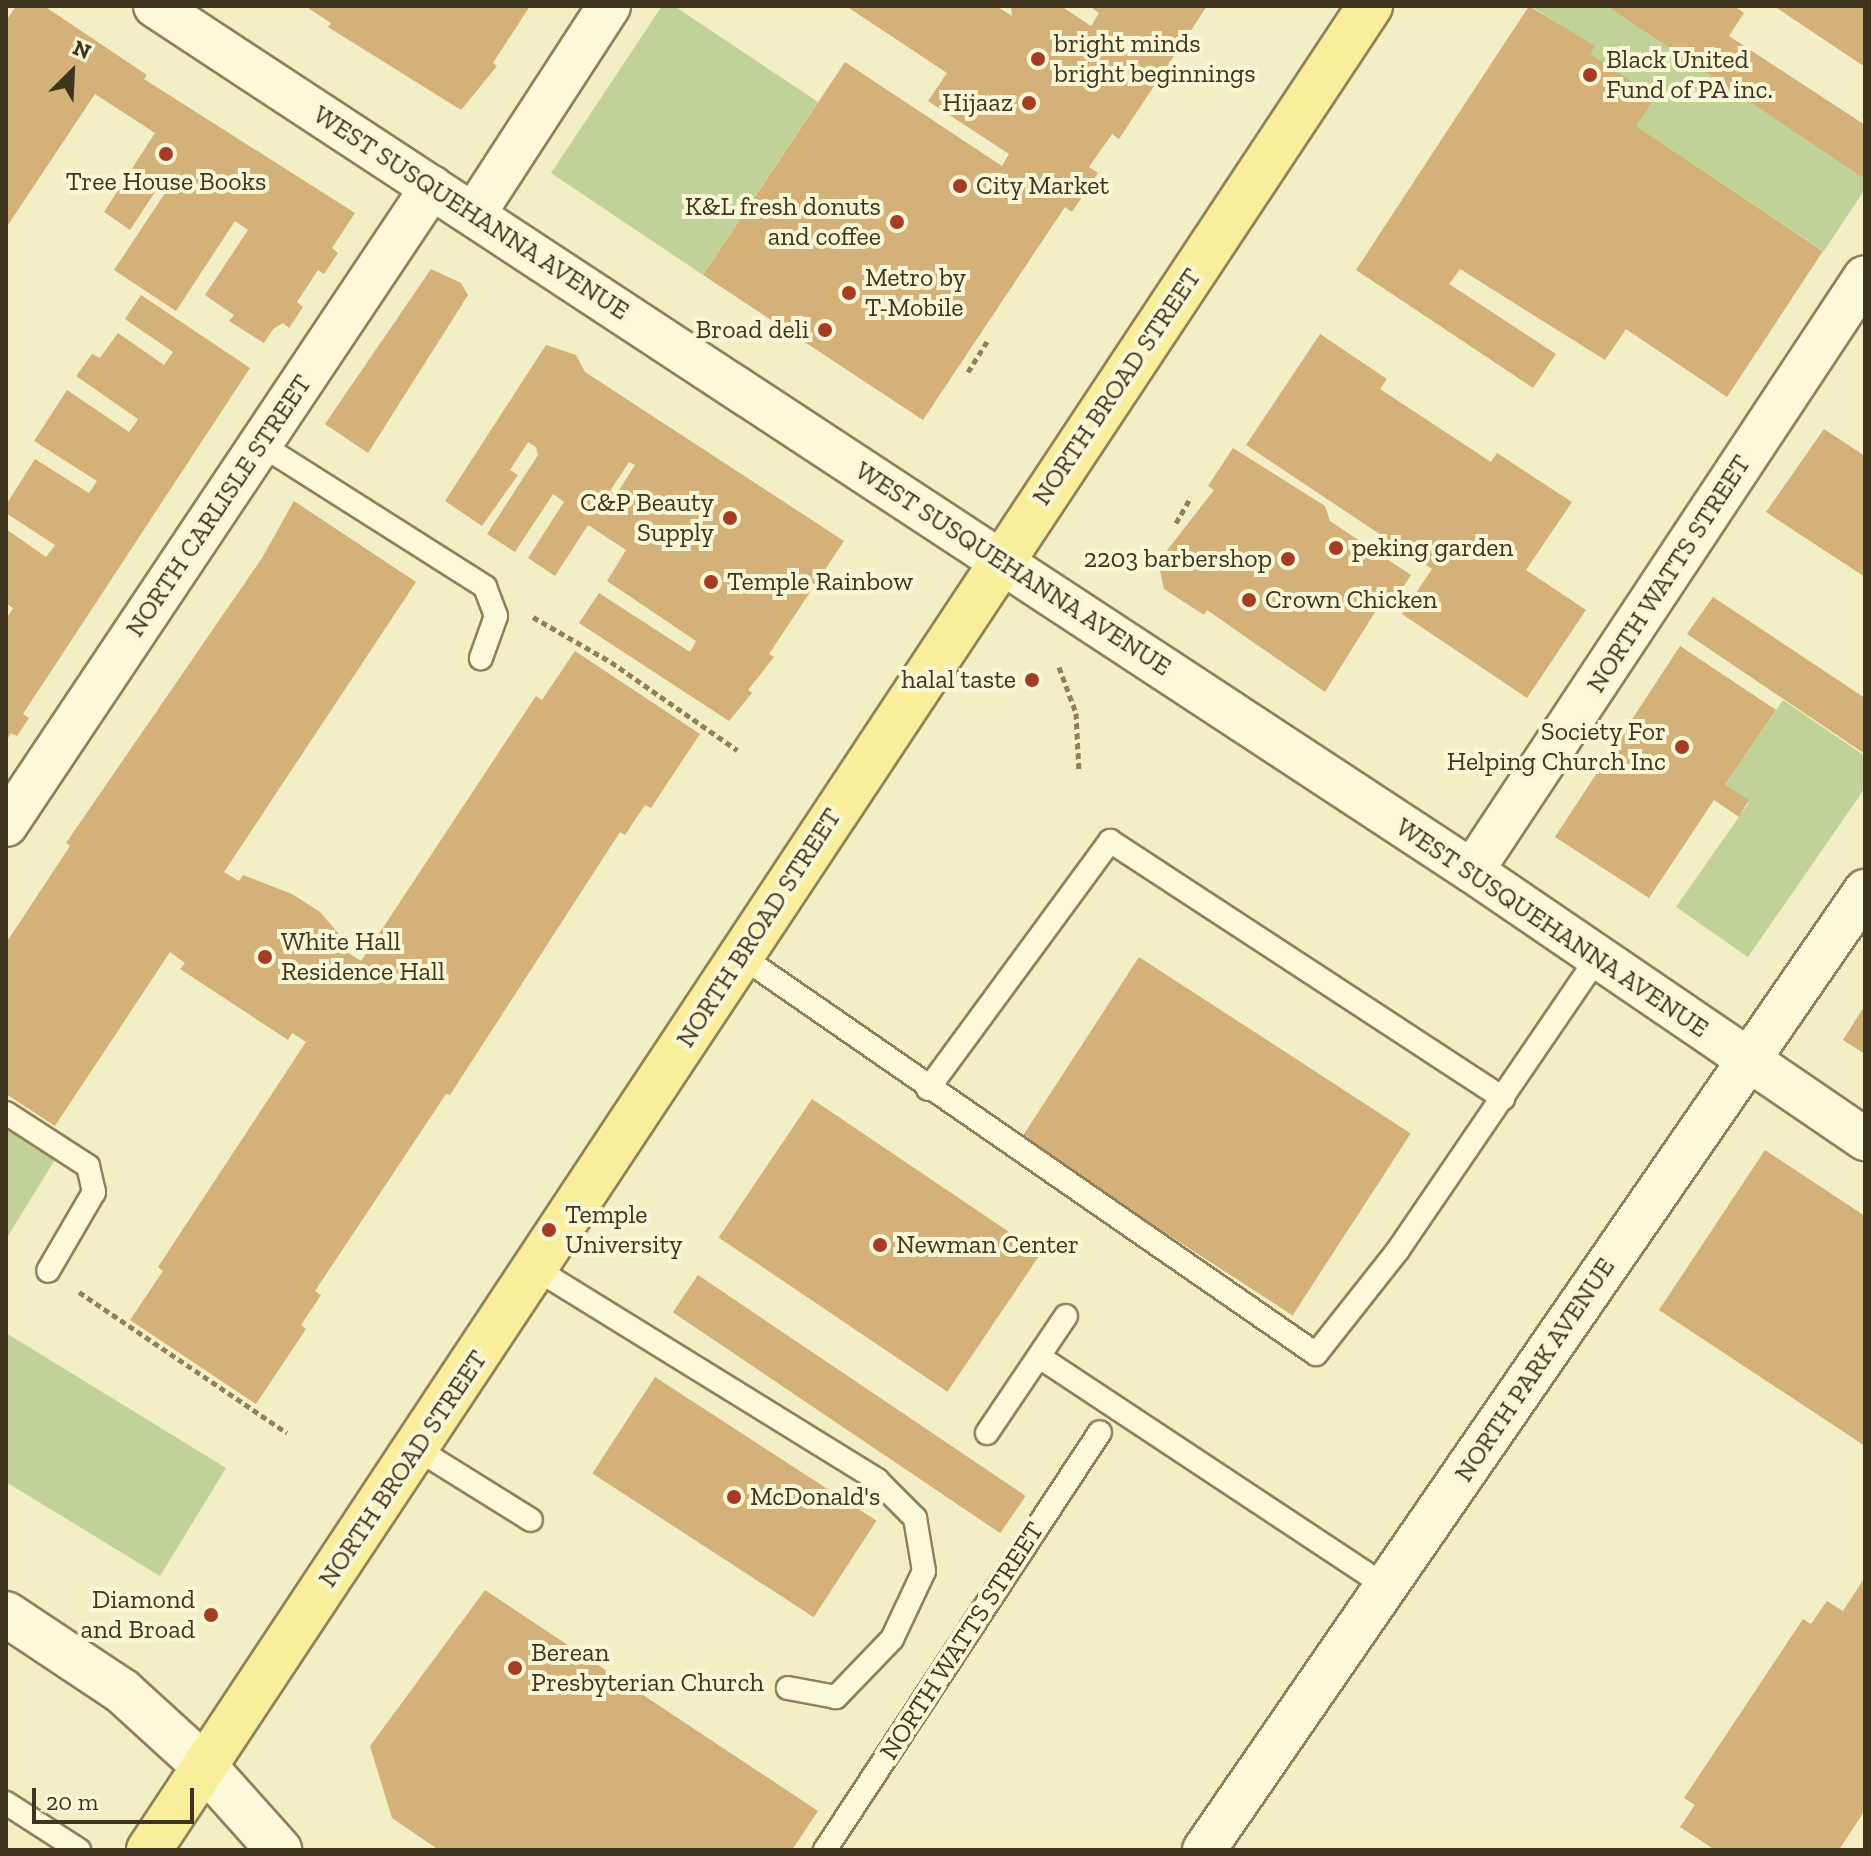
<!DOCTYPE html>
<style>
body{margin:0}
#map{position:relative;width:1871px;height:1856px;overflow:hidden;background:#f2eec5;font-family:"Zilla Slab",serif}
div>[style]{position:absolute}
[style*='--x']{left:calc(var(--x)*1px);top:calc(var(--y)*1px);width:calc(var(--w)*1px);rotate:calc(var(--a)*1deg)}
.green>*{inset:0;background:#c0d298}
.building>*{inset:0;background:#d4b178;transform-origin:0 0}
.path>*{height:5px;margin-top:-2.5px;transform-origin:0;background:repeating-linear-gradient(90deg,#908159 0 6px,transparent 0 10px)}
.roads{filter:drop-shadow(2px 0 #908159) drop-shadow(-2px 0 #908159) drop-shadow(0 2px #908159) drop-shadow(0 -2px #908159)}
.service>*{height:22px;margin:-11px;padding:0 11px;transform-origin:11px;border-radius:11px;background:#fcf9da}
.minor>*{height:42px;margin:-21px;padding:0 21px;transform-origin:21px;border-radius:21px;background:#fcf9da}
.secondary>*{height:44px;margin:-22px;padding:0 22px;transform-origin:22px;border-radius:22px;background:#fcf9da}
.primary>*{height:44px;margin:-22px;padding:0 22px;transform-origin:22px;border-radius:22px;background:#f8ee9b}
.dots>*{width:22px;height:22px;translate:-50% -50%;box-sizing:border-box;border:4px solid #f9f6d6;border-radius:50%}
span{translate:-50% -50%;white-space:nowrap;text-align:center;line-height:1.15;-webkit-text-stroke:8px #f9f6d6;paint-order:stroke}
.poi-label{font-size:26px;color:#3f351e}
.left{translate:0 -50%;text-align:left}
.right{translate:-100% -50%;text-align:right}
.street-label{font-size:26px;color:#3f351e}
.frame{position:absolute;inset:0;border:8px solid #3f351e;pointer-events:none}
.north{position:absolute;left:32px;top:32px;width:80px;height:80px;-webkit-text-stroke:6px #f9f6d6;paint-order:stroke;rotate:24deg;font-size:22px;font-weight:700;line-height:32px;text-align:center;color:#3f351e}
.north::after{content:'';display:block;margin:auto;width:28px;height:36px;background:#3f351e;clip-path:polygon(50% 0,100% 100%,50% 72%,0 100%)}
.scale{position:absolute;left:32px;top:1788px;width:162px;height:36px;box-sizing:border-box;border:4px solid #3f351e;border-top:0;padding-left:10px;font-size:24px;line-height:28px;white-space:nowrap;color:#3f351e;-webkit-text-stroke:6px #f9f6d6;paint-order:stroke}
</style>
<div id="map">
<div class="green">
<div style="clip-path:polygon(662px 6px,674px 6px,818px 102px,703px 275px,551px 173px)"></div>
<div style="clip-path:polygon(1531px 6px,1607px 6px,1865px 169px,1865px 189px,1824px 251px,1631px 123px,1583px 54px,1589px 44px)"></div>
<div style="clip-path:polygon(1783px 700px,1865px 756px,1865px 788px,1748px 957px,1676px 907px,1748px 804px,1724px 787px)"></div>
<div style="clip-path:polygon(6px 1128px,56px 1158px,6px 1239px)"></div>
<div style="clip-path:polygon(6px 1333px,226px 1468px,160px 1576px,6px 1482px)"></div>
</div>
<div class="building">
<div style="clip-path:polygon(16px 6px,44px 6px,147px 75px,144px 79px,355px 213px,332px 248px,338px 253px,324px 274px,318px 270px,297px 302px,303px 307px,289px 328px,283px 323px,273px 329px,264px 343px,229px 321px,234px 315px,205px 295px,248px 230px,235px 221px,176px 311px,114px 270px,175px 178px,167px 174px,130px 230px,104px 212px,155px 133px,95px 94px,6px 228px,6px 21px)"></div>
<div style="clip-path:polygon(305px 6px,530px 6px,493px 63px,497px 66px,461px 110px,328px 27px,331px 23px)"></div>
<div style="clip-path:polygon(846px 6px,996px 6px,1012px 16px,1011px 6px,1061px 6px,1091px 26px,1099px 13px,1089px 6px,1207px 6px,1119px 139px,1112px 134px,1089px 167px,1098px 173px,1072px 212px,1065px 207px,923px 420px,703px 275px,845px 62px,1002px 166px,1009px 154px,928px 101px,947px 73px)"></div>
<div style="clip-path:polygon(1529px 6px,1595px 46px,1590px 54px,1655px 97px,1636px 126px,1823px 251px,1727px 397px,1626px 329px,1605px 360px,1460px 269px,1449px 284px,1556px 354px,1533px 388px,1356px 270px)"></div>
<div style="clip-path:polygon(1607px 6px,1734px 6px,1744px 13px,1729px 36px,1865px 125px,1865px 179px)"></div>
<div style="clip-path:polygon(1774px 6px,1865px 6px,1865px 67px)"></div>
<div style="clip-path:polygon(431px 269px,461px 283px,468px 295px,368px 453px,325px 424px)"></div>
<div style="clip-path:polygon(141px 295px,250px 368px,23px 714px,29px 718px,17px 736px,11px 733px,6px 741px,6px 619px,13px 608px,6px 603px,6px 529px,46px 557px,55px 545px,6px 513px,6px 505px,35px 459px,89px 493px,97px 481px,34px 441px,67px 390px,129px 432px,135px 424px,138px 419px,76px 376px,92px 354px,100px 358px,118px 333px,164px 365px,173px 352px,125px 319px)"></div>
<div style="clip-path:polygon(1320px 334px,1387px 379px,1380px 389px,1491px 462px,1497px 453px,1572px 502px,1526px 570px,1586px 610px,1527px 698px,1402px 614px,1432px 569px,1246px 445px)"></div>
<div style="clip-path:polygon(evenodd,546px 345px,576px 355px,585px 372px,844px 541px,769px 654px,774px 657px,748px 690px,752px 693px,729px 721px,579px 623px,599px 593px,690px 652px,694px 645px,696px 641px,607px 581px,626px 550px,588px 525px,555px 576px,528px 558px,564px 502px,553px 494px,515px 552px,487px 534px,538px 455px,536px 447px,528px 442px,510px 470px,518px 475px,482px 526px,445px 501px,546px 345px,629px 462px,635px 465px,616px 495px,610px 491px,629px 462px)"></div>
<div style="clip-path:polygon(1824px 429px,1865px 456px,1865px 577px,1766px 512px)"></div>
<div style="clip-path:polygon(1233px 448px,1325px 506px,1330px 521px,1411px 575px,1390px 607px,1382px 601px,1325px 692px,1207px 610px,1204px 615px,1164px 589px,1158px 562px,1214px 490px,1208px 486px)"></div>
<div style="clip-path:polygon(294px 501px,416px 582px,224px 872px,239px 881px,243px 875px,292px 894px,320px 912px,350px 947px,347px 952px,361px 961px,536px 696px,542px 700px,575px 651px,700px 734px,651px 808px,645px 805px,625px 835px,620px 832px,450px 1095px,446px 1094px,315px 1291px,321px 1295px,301px 1325px,306px 1329px,256px 1404px,130px 1320px,163px 1271px,158px 1267px,306px 1042px,292px 1033px,288px 1040px,180px 969px,185px 963px,170px 952px,55px 1126px,6px 1094px,6px 943px,70px 846px,66px 843px,262px 558px)"></div>
<div style="clip-path:polygon(1713px 597px,1865px 698px,1865px 754px,1687px 634px)"></div>
<div style="clip-path:polygon(1680px 646px,1776px 710px,1725px 785px,1749px 800px,1739px 817px,1714px 800px,1649px 898px,1555px 837px)"></div>
<div style="left:1139px;top:957px;width:324px;height:217px;rotate:33deg"></div>
<div style="clip-path:polygon(1865px 1005px,1865px 1054px,1843px 1040px)"></div>
<div style="left:812px;top:1099px;width:276px;height:167px;rotate:34deg"></div>
<div style="clip-path:polygon(1765px 1150px,1865px 1216px,1865px 1446px,1659px 1310px)"></div>
<div style="left:698px;top:1275px;width:395px;height:45px;rotate:34deg"></div>
<div style="left:655px;top:1377px;width:264px;height:115px;rotate:33deg"></div>
<div style="clip-path:polygon(1865px 1577px,1865px 1810px,1839px 1850px,1715px 1850px,1680px 1827px,1695px 1805px,1684px 1798px,1803px 1619px,1811px 1624px,1827px 1601px,1843px 1611px)"></div>
<div style="clip-path:polygon(485px 1590px,818px 1811px,792px 1850px,439px 1850px,392px 1818px,370px 1746px)"></div>
</div>
<div class="path">
<div style="--x:968;--y:372;--w:38;--a:-58"></div>
<div style="--x:1176;--y:523;--w:30;--a:-60"></div>
<div style="--x:533;--y:617;--w:90;--a:30"></div>
<div style="--x:611;--y:662;--w:154;--a:34.9"></div>
<div style="--x:1059;--y:667;--w:49;--a:69.7"></div>
<div style="--x:1076;--y:713;--w:59;--a:87.1"></div>
<div style="--x:79;--y:1292;--w:251;--a:34.1"></div>
</div>
<div class="roads">
<div class="service">
<div style="--x:260;--y:444;--w:267;--a:32.4"></div>
<div style="--x:485;--y:587;--w:31;--a:69"></div>
<div style="--x:496;--y:616;--w:45;--a:109.7"></div>
<div style="--x:741;--y:956;--w:699;--a:34.69"></div>
<div style="--x:1316;--y:1354;--w:132;--a:-51.7"></div>
<div style="--x:1398;--y:1250;--w:353;--a:-55.7"></div>
<div style="--x:928;--y:1089;--w:308;--a:-53.7"></div>
<div style="--x:1110;--y:841;--w:470;--a:33.2"></div>
<div style="--x:6;--y:1113;--w:98;--a:32.9"></div>
<div style="--x:88;--y:1166;--w:27;--a:77"></div>
<div style="--x:94;--y:1192;--w:91;--a:120.2"></div>
<div style="--x:536;--y:1269;--w:401;--a:31.7"></div>
<div style="--x:877;--y:1480;--w:54;--a:45"></div>
<div style="--x:915;--y:1518;--w:54;--a:80.4"></div>
<div style="--x:924;--y:1571;--w:75;--a:115.2"></div>
<div style="--x:892;--y:1639;--w:81;--a:134"></div>
<div style="--x:836;--y:1697;--w:49;--a:-169.4"></div>
<div style="--x:1041;--y:1358;--w:414;--a:33.5"></div>
<div style="--x:987;--y:1433;--w:141;--a:-56"></div>
<div style="--x:417;--y:1449;--w:134;--a:31.9"></div>
<div style="--x:6;--y:1803;--w:87;--a:32.8"></div>
<div style="--x:825;--y:1850;--w:500;--a:-56.66"></div>
</div>
<div class="minor">
<div style="--x:155;--y:6;--w:1576;--a:33.3"></div>
<div style="--x:1472;--y:871;--w:476;--a:34.3"></div>
<div style="--x:474;--y:214;--w:248;--a:-57"></div>
<div style="--x:6;--y:825;--w:767;--a:-56.27"></div>
<div style="--x:1472;--y:871;--w:712;--a:-56.51"></div>
<div style="--x:1204;--y:1850;--w:1165;--a:-55.42"></div>
</div>
<div class="secondary">
<div style="--x:6;--y:1614;--w:139;--a:33.6"></div>
<div style="--x:122;--y:1691;--w:111;--a:42.4"></div>
<div style="--x:204;--y:1766;--w:113;--a:48.2"></div>
</div>
<div class="primary">
<div style="--x:149;--y:1850;--w:2212;--a:-56.49"></div>
</div>
</div>
<div class="dots">
<div style="left:1038px;top:59px;background:#a53c23"></div>
<div style="left:1590px;top:75px;background:#a53c23"></div>
<div style="left:1029px;top:103px;background:#a53c23"></div>
<div style="left:166px;top:154px;background:#a53c23"></div>
<div style="left:960px;top:186px;background:#a53c23"></div>
<div style="left:897px;top:222px;background:#a53c23"></div>
<div style="left:849px;top:293px;background:#a53c23"></div>
<div style="left:825px;top:330px;background:#a53c23"></div>
<div style="left:730px;top:518px;background:#a53c23"></div>
<div style="left:1336px;top:548px;background:#a53c23"></div>
<div style="left:1288px;top:559px;background:#a53c23"></div>
<div style="left:711px;top:582px;background:#a53c23"></div>
<div style="left:1249px;top:600px;background:#a53c23"></div>
<div style="left:1032px;top:680px;background:#a53c23"></div>
<div style="left:1682px;top:747px;background:#a53c23"></div>
<div style="left:265px;top:957px;background:#a53c23"></div>
<div style="left:549px;top:1230px;background:#a53c23"></div>
<div style="left:880px;top:1245px;background:#a53c23"></div>
<div style="left:734px;top:1497px;background:#a53c23"></div>
<div style="left:211px;top:1615px;background:#a53c23"></div>
<div style="left:515px;top:1668px;background:#a53c23"></div>
</div>
<div class="poi-label">
<span class="left" style="left:1054px;top:59px">bright minds<br>bright beginnings</span>
<span class="left" style="left:1606px;top:75px">Black United<br>Fund of PA inc.</span>
<span class="right" style="left:1013px;top:103px">Hijaaz</span>
<span style="left:166px;top:182px">Tree House Books</span>
<span class="left" style="left:976px;top:186px">City Market</span>
<span class="right" style="left:881px;top:222px">K&amp;L fresh donuts<br>and coffee</span>
<span class="left" style="left:865px;top:293px">Metro by<br>T-Mobile</span>
<span class="right" style="left:809px;top:330px">Broad deli</span>
<span class="right" style="left:714px;top:518px">C&amp;P Beauty<br>Supply</span>
<span class="left" style="left:1352px;top:548px">peking garden</span>
<span class="right" style="left:1272px;top:559px">2203 barbershop</span>
<span class="left" style="left:727px;top:582px">Temple Rainbow</span>
<span class="left" style="left:1265px;top:600px">Crown Chicken</span>
<span class="right" style="left:1016px;top:680px">halal taste</span>
<span class="right" style="left:1666px;top:747px">Society For<br>Helping Church Inc</span>
<span class="left" style="left:281px;top:957px">White Hall<br>Residence Hall</span>
<span class="left" style="left:565px;top:1230px">Temple<br>University</span>
<span class="left" style="left:896px;top:1245px">Newman Center</span>
<span class="left" style="left:750px;top:1497px">McDonald's</span>
<span class="right" style="left:195px;top:1615px">Diamond<br>and Broad</span>
<span class="left" style="left:531px;top:1668px">Berean<br>Presbyterian Church</span>
</div>
<div class="street-label">
<span style="left:471px;top:213px;rotate:33deg">WEST SUSQUEHANNA AVENUE</span>
<span style="left:1117px;top:387px;rotate:-56deg">NORTH BROAD STREET</span>
<span style="left:219px;top:506px;rotate:-56deg">NORTH CARLISLE STREET</span>
<span style="left:1013px;top:569px;rotate:33deg">WEST SUSQUEHANNA AVENUE</span>
<span style="left:1669px;top:574px;rotate:-57deg">NORTH WATTS STREET</span>
<span style="left:759px;top:928px;rotate:-57deg">NORTH BROAD STREET</span>
<span style="left:1552px;top:928px;rotate:34deg">WEST SUSQUEHANNA AVENUE</span>
<span style="left:1535px;top:1370px;rotate:-56deg">NORTH PARK AVENUE</span>
<span style="left:403px;top:1469px;rotate:-56deg">NORTH BROAD STREET</span>
<span style="left:962px;top:1641px;rotate:-57deg">NORTH WATTS STREET</span>
</div>
<div class="frame"></div>
<div class="north">N</div>
<div class="scale">20 m</div>
</div>
